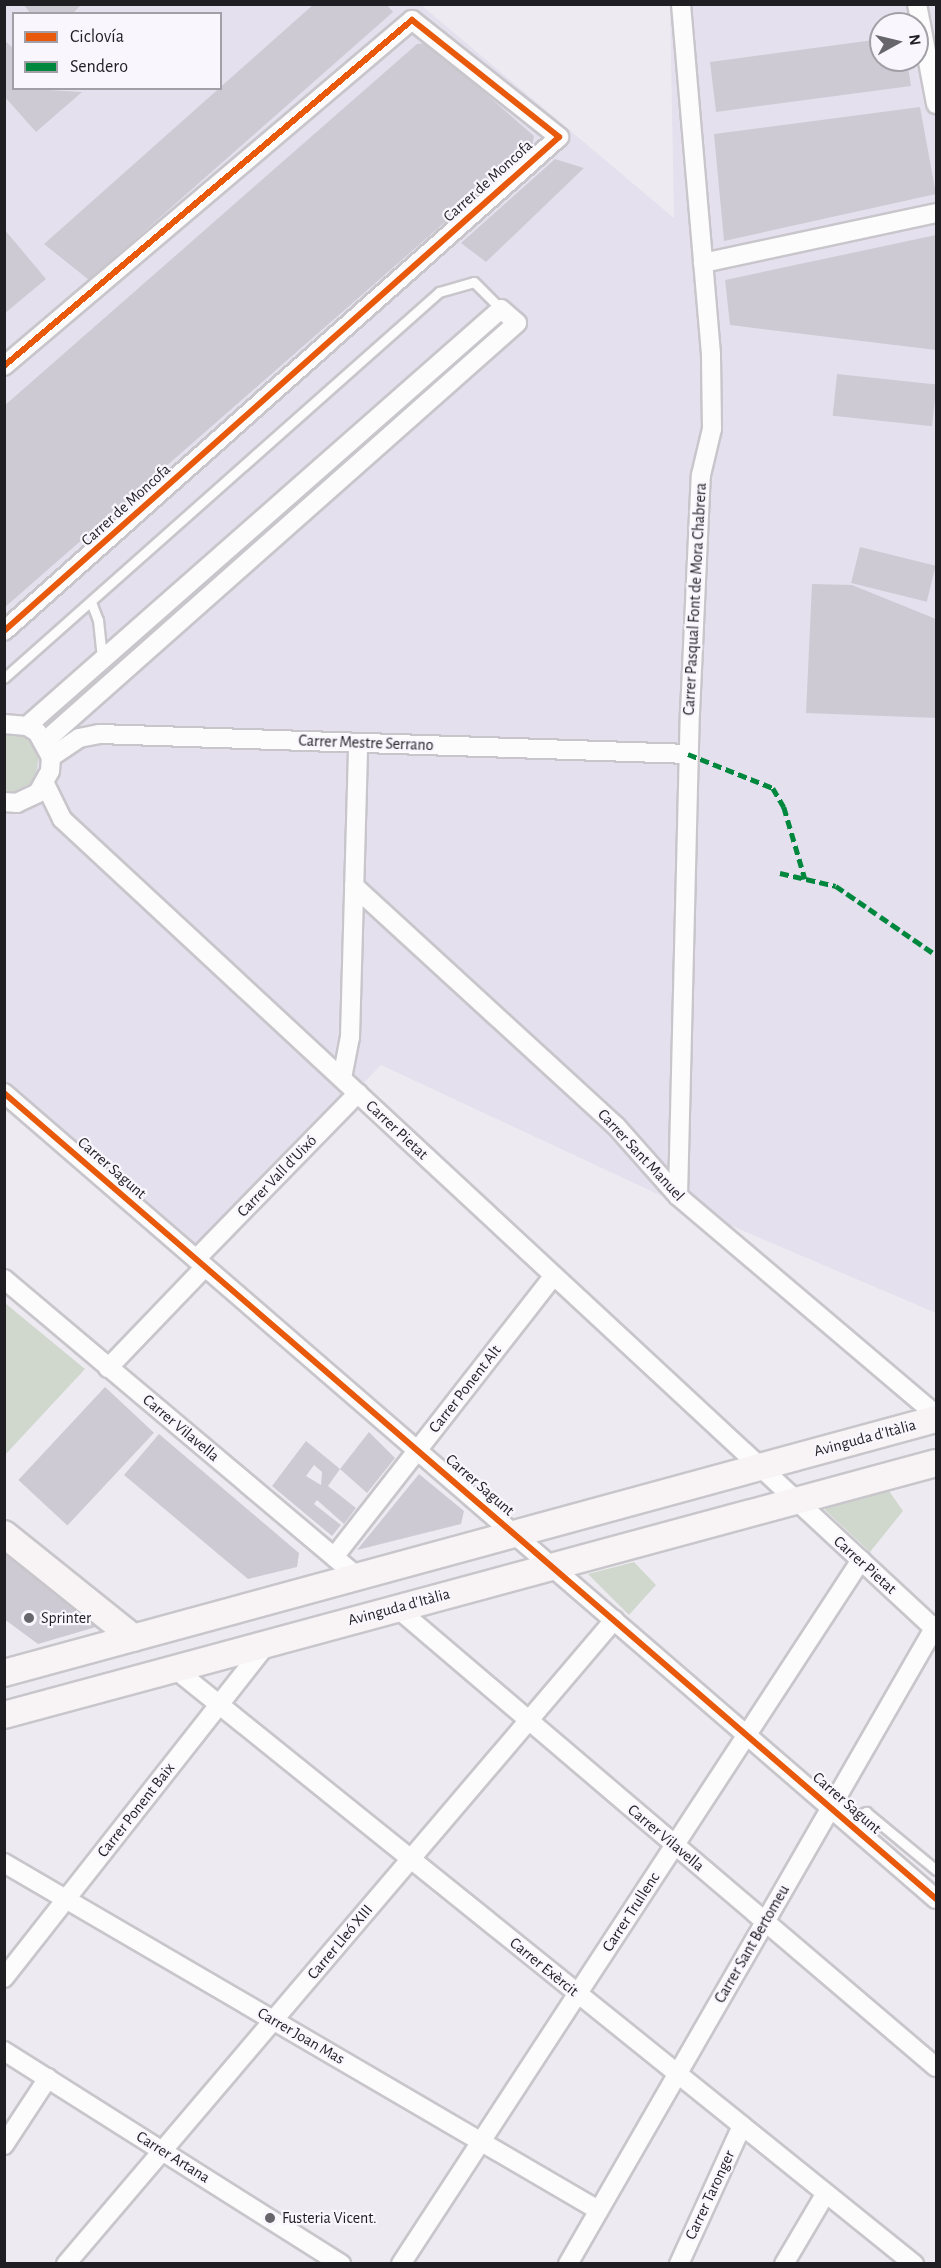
<!DOCTYPE html>
<meta charset="utf-8">
<style>
body{margin:0}
#map{position:relative;width:941px;height:2268px;overflow:hidden;background:#edebf1;font-family:"Alegreya Sans",sans-serif}
div>[style]{position:absolute}
[style*='--x']{left:calc(var(--x)*1px);top:calc(var(--y)*1px);width:calc(var(--w)*1px);rotate:calc(var(--a)*1deg)}
.built>*{inset:0;background:#e5e0ed}
.green>*{inset:0;background:#d0d8ce}
.building>*{inset:0;background:#cecad4;transform-origin:0 0}
.roads{filter:drop-shadow(2px 0 #c8c6cb) drop-shadow(-2px 0 #c8c6cb) drop-shadow(0 2px #c8c6cb) drop-shadow(0 -2px #c8c6cb)}
.service>*{height:9px;margin:-4.5px;padding:0 4.5px;transform-origin:4.5px;border-radius:4.5px;background:#fcfcfd}
.minor>*{height:18px;margin:-9px;padding:0 9px;transform-origin:9px;border-radius:9px;background:#fcfcfd}
.secondary>*{height:26px;margin:-13px;padding:0 13px;transform-origin:13px;border-radius:13px;background:#f8f4f5}
.quiet>*{height:4.5px;margin-top:-2.25px;transform-origin:0;background:repeating-linear-gradient(90deg,#00873e 0 9px,transparent 0 13.5px)}
.cycleway>*{height:6px;margin:-3px;padding:0 3px;transform-origin:3px;border-radius:3px;background:#e8590c}
.dots>*{width:16px;height:16px;translate:-50% -50%;box-sizing:border-box;border:3px solid #f9f6fe;border-radius:50%}
span{translate:-50% -50%;white-space:nowrap;text-align:center;line-height:1.15;-webkit-text-stroke:4.5px #f9f6fe;paint-order:stroke}
.street-label{font-size:16px;color:#1f1e22}
.poi-label{font-size:16px;color:#1f1e22}
.left{translate:0 -50%;text-align:left}
.frame{position:absolute;inset:0;border:6px solid #1f1e22;pointer-events:none}
.legend{position:absolute;left:12px;top:12px;width:210px;height:78px;box-sizing:border-box;background:#f9f6fe;border:2px solid #a2a0a6;margin:0;padding:8px 10px;list-style:none;font-size:18px;color:#1f1e22}
.legend li{display:flex;align-items:center;gap:12px;height:30px}
.legend b{width:30px;border:2px solid #a2a0a6}
.north{position:absolute;left:869px;top:12px;width:60px;height:60px;box-sizing:border-box;background:#f9f6fe;border:2px solid #a2a0a6;border-radius:50%;rotate:82deg;font-size:16px;font-weight:700;line-height:24px;text-align:center;color:#1f1e22}
.north::after{content:'';display:block;margin:auto;width:21px;height:27px;background:#67666a;clip-path:polygon(50% 0,100% 100%,50% 72%,0 100%)}
</style>
<div id="map">
<div class="built">
<div style="clip-path:polygon(evenodd,4px 5px,421px 5px,674px 218px,670px 5px,936px 5px,936px 1313px,666px 1198px,381px 1065px,202px 1252px,5px 1091px,4px 5px,14px 14px,220px 14px,220px 88px,14px 88px,14px 14px,4px 5px,881px 24px,917px 24px,917px 60px,881px 60px,881px 24px)"></div>
</div>
<div class="green">
<div style="clip-path:polygon(4px 731px,27px 737px,39px 755px,35px 780px,17px 793px,5px 794px)"></div>
<div style="clip-path:polygon(5px 1303px,85px 1369px,5px 1455px,4px 1455px)"></div>
<div style="clip-path:polygon(887px 1488px,903px 1511px,870px 1552px,825px 1510px,828px 1505px)"></div>
<div style="clip-path:polygon(634px 1562px,656px 1585px,629px 1615px,588px 1574px)"></div>
</div>
<div class="building">
<div style="clip-path:polygon(23px 4px,82px 4px,72px 14px,31px 14px)"></div>
<div style="clip-path:polygon(314px 4px,386px 4px,393px 12px,89px 280px,44px 244px)"></div>
<div style="clip-path:polygon(881px 39px,881px 60px,907px 60px,911px 86px,716px 112px,710px 62px)"></div>
<div style="clip-path:polygon(4px 40px,14px 49px,14px 88px,82px 92px,36px 132px,4px 96px)"></div>
<div style="clip-path:polygon(428px 43px,534px 136px,532px 146px,4px 608px,4px 406px,417px 44px)"></div>
<div style="clip-path:polygon(920px 107px,936px 194px,724px 241px,714px 134px)"></div>
<div style="clip-path:polygon(555px 159px,584px 168px,486px 262px,461px 243px)"></div>
<div style="clip-path:polygon(4px 229px,46px 279px,4px 314px)"></div>
<div style="clip-path:polygon(936px 235px,936px 350px,730px 325px,725px 280px)"></div>
<div style="left:837px;top:374px;width:100px;height:42px;rotate:6deg"></div>
<div style="left:860px;top:547px;width:78px;height:37px;rotate:14deg"></div>
<div style="clip-path:polygon(812px 584px,852px 585px,936px 619px,936px 718px,806px 713px)"></div>
<div style="left:105px;top:1387px;width:67px;height:127px;rotate:43deg"></div>
<div style="clip-path:polygon(evenodd,369px 1432px,395px 1458px,367px 1493px,340px 1469px,328px 1486px,356px 1508px,344px 1524px,317px 1500px,314px 1504px,341px 1525px,332px 1536px,272px 1486px,306px 1441px,340px 1469px,369px 1432px,314px 1465px,322px 1472px,321px 1485px,306px 1476px,314px 1465px)"></div>
<div style="clip-path:polygon(159px 1434px,299px 1553px,297px 1567px,248px 1579px,124px 1475px)"></div>
<div style="clip-path:polygon(419px 1474px,464px 1511px,461px 1524px,357px 1550px)"></div>
<div style="clip-path:polygon(4px 1548px,95px 1615px,96px 1627px,38px 1644px,4px 1619px)"></div>
</div>
<div class="roads">
<div class="service">
<div style="--x:91;--y:602;--w:19;--a:69"></div>
<div style="--x:98;--y:620;--w:39;--a:84"></div>
<div style="--x:4;--y:678;--w:582;--a:-41.58"></div>
<div style="--x:439;--y:292;--w:36;--a:-16"></div>
<div style="--x:474;--y:282;--w:38;--a:45"></div>
<div style="--x:847;--y:1820;--w:21;--a:-23"></div>
<div style="--x:866;--y:1812;--w:91;--a:39.6"></div>
</div>
<div class="minor">
<div style="--x:917;--y:4;--w:102;--a:79.2"></div>
<div style="--x:703;--y:263;--w:238;--a:-12.1"></div>
<div style="--x:4;--y:366;--w:535;--a:-40.3"></div>
<div style="--x:412;--y:20;--w:188;--a:38.5"></div>
<div style="--x:559;--y:137;--w:743;--a:138.33"></div>
<div style="--x:4;--y:724;--w:23;--a:5"></div>
<div style="--x:27;--y:726;--w:12;--a:31"></div>
<div style="--x:37;--y:732;--w:29;--a:61"></div>
<div style="--x:51;--y:757;--w:14;--a:94"></div>
<div style="--x:50;--y:771;--w:25;--a:119"></div>
<div style="--x:38;--y:793;--w:23;--a:155"></div>
<div style="--x:17;--y:803;--w:13;--a:-176"></div>
<div style="--x:27;--y:726;--w:631;--a:-41.34"></div>
<div style="--x:501;--y:309;--w:21;--a:41"></div>
<div style="--x:517;--y:323;--w:630;--a:138.47"></div>
<div style="--x:51;--y:757;--w:34;--a:-34"></div>
<div style="--x:79;--y:738;--w:20;--a:-11"></div>
<div style="--x:99;--y:734;--w:589;--a:1.94"></div>
<div style="--x:45;--y:784;--w:39;--a:64"></div>
<div style="--x:62;--y:819;--w:1192;--a:42.86"></div>
<div style="--x:354;--y:886;--w:355;--a:42.5"></div>
<div style="--x:616;--y:1126;--w:94;--a:48.5"></div>
<div style="--x:678;--y:1196;--w:338;--a:40.3"></div>
<div style="--x:342;--y:1078;--w:42;--a:-79"></div>
<div style="--x:350;--y:1037;--w:294;--a:-88.4"></div>
<div style="--x:4;--y:1093;--w:1232;--a:40.85"></div>
<div style="--x:678;--y:1196;--w:483;--a:-88.6"></div>
<div style="--x:690;--y:713;--w:238;--a:-87.4"></div>
<div style="--x:701;--y:475;--w:47;--a:-76.6"></div>
<div style="--x:712;--y:429;--w:75;--a:-90.8"></div>
<div style="--x:711;--y:354;--w:351;--a:-94.9"></div>
<div style="--x:196;--y:1259;--w:232;--a:-45.7"></div>
<div style="--x:4;--y:1279;--w:463;--a:40.1"></div>
<div style="--x:108;--y:1368;--w:140;--a:-46.2"></div>
<div style="--x:334;--y:1557;--w:354;--a:-52"></div>
<div style="--x:397;--y:1608;--w:708;--a:40.42"></div>
<div style="--x:175;--y:1669;--w:949;--a:38.84"></div>
<div style="--x:4;--y:1863;--w:688;--a:30.29"></div>
<div style="--x:4;--y:1978;--w:427;--a:-51.8"></div>
<div style="--x:4;--y:2051;--w:399;--a:32.3"></div>
<div style="--x:4;--y:2145;--w:80;--a:-56.7"></div>
<div style="--x:66;--y:2264;--w:846;--a:-49.6"></div>
<div style="--x:401;--y:2264;--w:841;--a:-56.84"></div>
<div style="--x:568;--y:2264;--w:737;--a:-60.06"></div>
<div style="--x:679;--y:2264;--w:152;--a:-65.5"></div>
<div style="--x:784;--y:2264;--w:82;--a:-59.4"></div>
</div>
<div class="secondary">
<div style="--x:4;--y:1534;--w:166;--a:38.7"></div>
<div style="--x:4;--y:1673;--w:966;--a:-15.24"></div>
<div style="--x:4;--y:1715;--w:965;--a:-15.13"></div>
</div>
</div>
<div class="quiet">
<div style="--x:688;--y:754;--w:92;--a:21.8"></div>
<div style="--x:773;--y:788;--w:22;--a:60"></div>
<div style="--x:784;--y:807;--w:75;--a:73.7"></div>
<div style="--x:780;--y:873;--w:57;--a:13.1"></div>
<div style="--x:836;--y:886;--w:121;--a:34.6"></div>
</div>
<div class="cycleway">
<div style="--x:4;--y:366;--w:535;--a:-40.3"></div>
<div style="--x:412;--y:20;--w:188;--a:38.5"></div>
<div style="--x:559;--y:137;--w:743;--a:138.33"></div>
<div style="--x:4;--y:1093;--w:1232;--a:40.85"></div>
</div>
<div class="dots">
<div style="left:29px;top:1618px;background:#67666a"></div>
<div style="left:270px;top:2218px;background:#67666a"></div>
</div>
<div class="street-label">
<span style="left:488px;top:181px;rotate:-42deg">Carrer de Moncofa</span>
<span style="left:126px;top:505px;rotate:-42deg">Carrer de Moncofa</span>
<span style="left:695px;top:599px;rotate:-87deg">Carrer Pasqual Font de Mora Chabrera</span>
<span style="left:366px;top:743px;rotate:2deg">Carrer Mestre Serrano</span>
<span style="left:397px;top:1130px;rotate:43deg">Carrer Pietat</span>
<span style="left:641px;top:1155px;rotate:47deg">Carrer Sant Manuel</span>
<span style="left:112px;top:1168px;rotate:41deg">Carrer Sagunt</span>
<span style="left:277px;top:1176px;rotate:-46deg">Carrer Vall d'Uixó</span>
<span style="left:465px;top:1389px;rotate:-52deg">Carrer Ponent Alt</span>
<span style="left:181px;top:1428px;rotate:40deg">Carrer Vilavella</span>
<span style="left:865px;top:1438px;rotate:-15deg">Avinguda d'Itàlia</span>
<span style="left:480px;top:1485px;rotate:41deg">Carrer Sagunt</span>
<span style="left:865px;top:1565px;rotate:42deg">Carrer Pietat</span>
<span style="left:399px;top:1607px;rotate:-15deg">Avinguda d'Itàlia</span>
<span style="left:847px;top:1803px;rotate:41deg">Carrer Sagunt</span>
<span style="left:136px;top:1810px;rotate:-52deg">Carrer Ponent Baix</span>
<span style="left:666px;top:1838px;rotate:40deg">Carrer Vilavella</span>
<span style="left:631px;top:1912px;rotate:-57deg">Carrer Trullenc</span>
<span style="left:340px;top:1942px;rotate:-50deg">Carrer Lleó XIII</span>
<span style="left:752px;top:1944px;rotate:-60deg">Carrer Sant Bertomeu</span>
<span style="left:544px;top:1967px;rotate:39deg">Carrer Exèrcit</span>
<span style="left:301px;top:2036px;rotate:30deg">Carrer Joan Mas</span>
<span style="left:173px;top:2157px;rotate:32deg">Carrer Artana</span>
<span style="left:710px;top:2195px;rotate:-65deg">Carrer Taronger</span>
</div>
<div class="poi-label">
<span class="left" style="left:41px;top:1618px">Sprinter</span>
<span class="left" style="left:282px;top:2218px">Fusteria Vicent.</span>
</div>
<div class="frame"></div>
<ul class="legend">
<li><b style="height:8px;background:#e8590c"></b>Ciclovía</li>
<li><b style="height:8px;background:#00873e"></b>Sendero</li>
</ul>
<div class="north">N</div>
</div>
